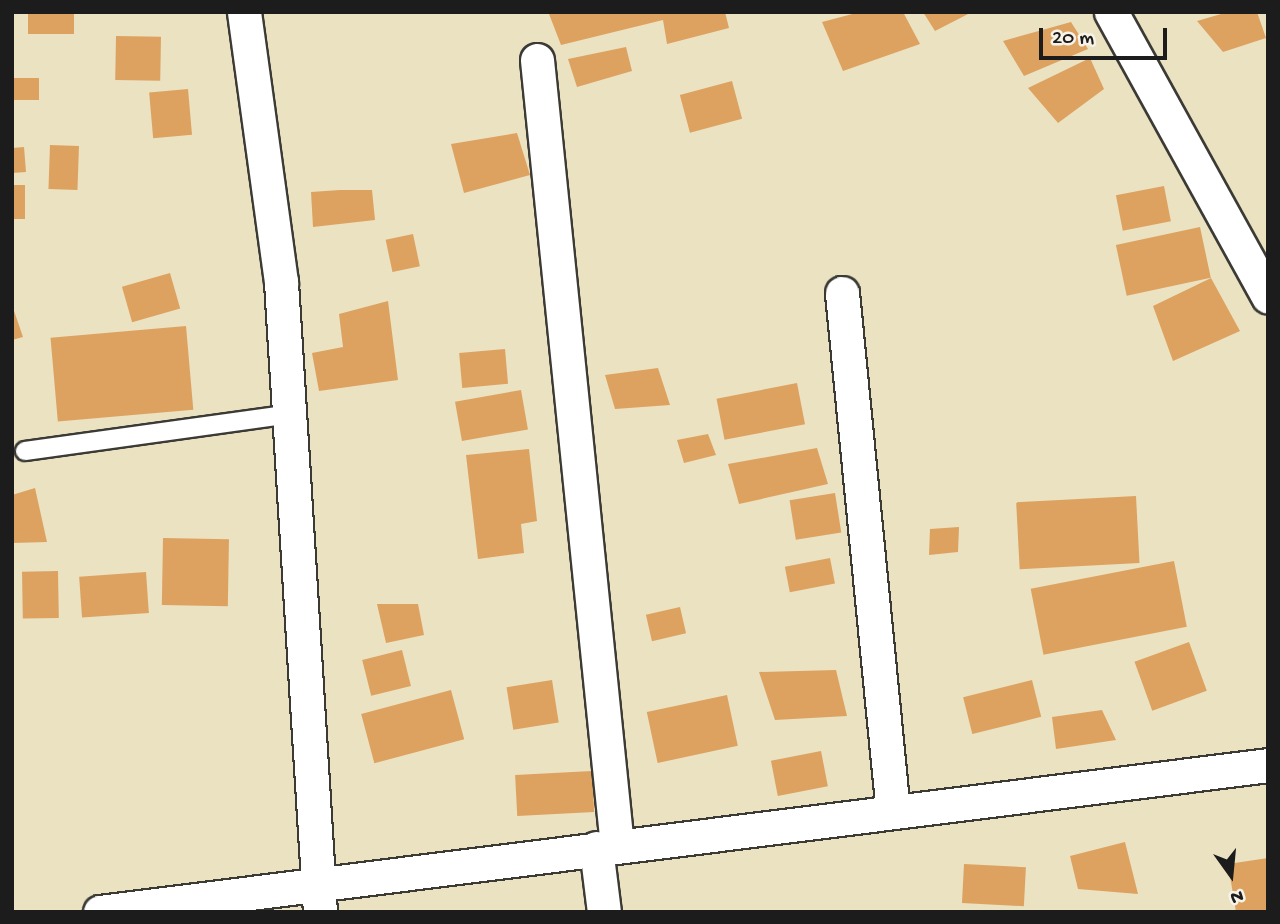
<!DOCTYPE html>
<style>
body{margin:0}
#map{position:relative;width:1280px;height:924px;overflow:hidden;background:#ebe2c2;font-family:"Gochi Hand",sans-serif}
div>[style]{position:absolute}
[style*='--x']{left:calc(var(--x)*1px);top:calc(var(--y)*1px);width:calc(var(--w)*1px);rotate:calc(var(--a)*1deg)}
.building>*{inset:0;background:#dda260;transform-origin:0 0}
.roads{filter:drop-shadow(2px 0 #3b3a35) drop-shadow(-2px 0 #3b3a35) drop-shadow(0 2px #3b3a35) drop-shadow(0 -2px #3b3a35)}
.lane>*{height:18px;margin:-9px;padding:0 9px;transform-origin:9px;border-radius:9px;background:#fff}
.street>*{height:33px;margin:-16.5px;padding:0 16.5px;transform-origin:16.5px;border-radius:16.5px;background:#fff}
span{translate:-50% -50%;white-space:nowrap;text-align:center;line-height:1.15;-webkit-text-stroke:6px #f7f3e8;paint-order:stroke}
.frame{position:absolute;inset:0;border:14px solid #1c1c1c;pointer-events:none}
.north{position:absolute;left:1196px;top:840px;width:70px;height:70px;-webkit-text-stroke:5px #f7f3e8;paint-order:stroke;rotate:165deg;font-size:19px;font-weight:700;line-height:28px;text-align:center;color:#1c1c1c}
.north::after{content:'';display:block;margin:auto;width:24px;height:32px;background:#1c1c1c;clip-path:polygon(50% 0,100% 100%,50% 72%,0 100%)}
.scale{position:absolute;left:1039px;top:28px;width:128px;height:32px;box-sizing:border-box;border:4px solid #1c1c1c;border-top:0;padding-left:9px;font-size:21px;line-height:24px;white-space:nowrap;color:#1c1c1c;-webkit-text-stroke:5px #f7f3e8;paint-order:stroke}
</style>
<div id="map">
<div class="building">
<div style="left:28px;top:12px;width:46px;height:22px"></div>
<div style="clip-path:polygon(556px 12px,725px 12px,729px 28px,667px 44px,663px 20px,561px 45px,549px 14px)"></div>
<div style="clip-path:polygon(860px 12px,903px 12px,920px 44px,843px 71px,822px 22px)"></div>
<div style="clip-path:polygon(923px 12px,972px 12px,935px 31px)"></div>
<div style="clip-path:polygon(1228px 12px,1257px 12px,1266px 38px,1223px 52px,1197px 21px)"></div>
<div style="clip-path:polygon(1071px 22px,1088px 49px,1024px 76px,1003px 41px)"></div>
<div style="left:116px;top:36px;width:45px;height:44px;rotate:1deg"></div>
<div style="clip-path:polygon(626px 47px,632px 71px,577px 87px,568px 59px)"></div>
<div style="clip-path:polygon(1090px 58px,1104px 89px,1058px 123px,1028px 88px)"></div>
<div style="left:12px;top:78px;width:27px;height:22px"></div>
<div style="left:732px;top:81px;width:39px;height:54px;rotate:75deg"></div>
<div style="left:188px;top:89px;width:46px;height:39px;rotate:85deg"></div>
<div style="clip-path:polygon(517px 133px,530px 175px,464px 193px,451px 144px)"></div>
<div style="left:50px;top:145px;width:29px;height:44px;rotate:2deg"></div>
<div style="clip-path:polygon(24px 147px,26px 172px,12px 173px,12px 148px)"></div>
<div style="left:12px;top:185px;width:13px;height:34px"></div>
<div style="left:1164px;top:186px;width:36px;height:49px;rotate:79deg"></div>
<div style="clip-path:polygon(340px 190px,372px 190px,375px 220px,313px 227px,311px 192px)"></div>
<div style="left:1200px;top:227px;width:52px;height:86px;rotate:78deg"></div>
<div style="left:413px;top:234px;width:33px;height:28px;rotate:78deg"></div>
<div style="left:170px;top:273px;width:37px;height:50px;rotate:74deg"></div>
<div style="clip-path:polygon(1211px 278px,1240px 331px,1173px 361px,1153px 306px)"></div>
<div style="clip-path:polygon(388px 301px,398px 380px,319px 391px,312px 353px,343px 347px,339px 314px)"></div>
<div style="clip-path:polygon(12px 305px,23px 337px,12px 340px)"></div>
<div style="left:186px;top:326px;width:84px;height:136px;rotate:85deg"></div>
<div style="left:505px;top:349px;width:35px;height:46px;rotate:85deg"></div>
<div style="clip-path:polygon(658px 368px,670px 405px,615px 409px,605px 375px)"></div>
<div style="left:797px;top:383px;width:42px;height:82px;rotate:79deg"></div>
<div style="left:521px;top:390px;width:40px;height:67px;rotate:80deg"></div>
<div style="clip-path:polygon(708px 434px,716px 455px,684px 463px,677px 440px)"></div>
<div style="clip-path:polygon(817px 448px,828px 484px,739px 504px,728px 464px)"></div>
<div style="clip-path:polygon(529px 449px,537px 521px,521px 524px,524px 553px,478px 559px,466px 455px)"></div>
<div style="clip-path:polygon(35px 488px,47px 542px,12px 543px,12px 495px)"></div>
<div style="left:835px;top:493px;width:40px;height:46px;rotate:81deg"></div>
<div style="left:1136px;top:496px;width:67px;height:120px;rotate:87deg"></div>
<div style="clip-path:polygon(959px 527px,958px 552px,929px 555px,930px 529px)"></div>
<div style="left:163px;top:538px;width:66px;height:67px;rotate:1deg"></div>
<div style="left:830px;top:558px;width:26px;height:46px;rotate:79deg"></div>
<div style="left:1174px;top:561px;width:67px;height:146px;rotate:79deg"></div>
<div style="left:58px;top:571px;width:47px;height:36px;rotate:89deg"></div>
<div style="left:146px;top:572px;width:41px;height:67px;rotate:86deg"></div>
<div style="clip-path:polygon(377px 604px,418px 604px,424px 635px,386px 643px)"></div>
<div style="left:680px;top:607px;width:27px;height:35px;rotate:77deg"></div>
<div style="left:1189px;top:642px;width:52px;height:58px;rotate:70deg"></div>
<div style="left:402px;top:650px;width:37px;height:41px;rotate:76deg"></div>
<div style="clip-path:polygon(836px 670px,847px 716px,775px 720px,759px 672px)"></div>
<div style="left:552px;top:680px;width:43px;height:46px;rotate:81deg"></div>
<div style="left:1032px;top:680px;width:38px;height:71px;rotate:76deg"></div>
<div style="left:451px;top:690px;width:51px;height:93px;rotate:75deg"></div>
<div style="left:727px;top:695px;width:52px;height:82px;rotate:78deg"></div>
<div style="clip-path:polygon(1102px 710px,1116px 740px,1056px 749px,1052px 717px)"></div>
<div style="left:821px;top:751px;width:36px;height:51px;rotate:79deg"></div>
<div style="left:592px;top:771px;width:41px;height:77px;rotate:87deg"></div>
<div style="clip-path:polygon(1125px 842px,1138px 894px,1078px 889px,1070px 856px)"></div>
<div style="clip-path:polygon(1268px 858px,1268px 912px,1236px 912px,1228px 864px)"></div>
<div style="left:964px;top:864px;width:62px;height:39px;rotate:3deg"></div>
</div>
<div class="roads">
<div class="lane">
<div style="--x:25;--y:451;--w:268;--a:-7.9"></div>
</div>
<div class="street">
<div style="--x:244;--y:12;--w:273;--a:82.2"></div>
<div style="--x:281;--y:282;--w:631;--a:86.46"></div>
<div style="--x:1111;--y:12;--w:325;--a:61.1"></div>
<div style="--x:537;--y:60;--w:790;--a:84.19"></div>
<div style="--x:842;--y:293;--w:521;--a:84.39"></div>
<div style="--x:596;--y:848;--w:64;--a:82.9"></div>
<div style="--x:100;--y:912;--w:1177;--a:-7.17"></div>
</div>
</div>
<div class="frame"></div>
<div class="north">N</div>
<div class="scale">20 m</div>
</div>
